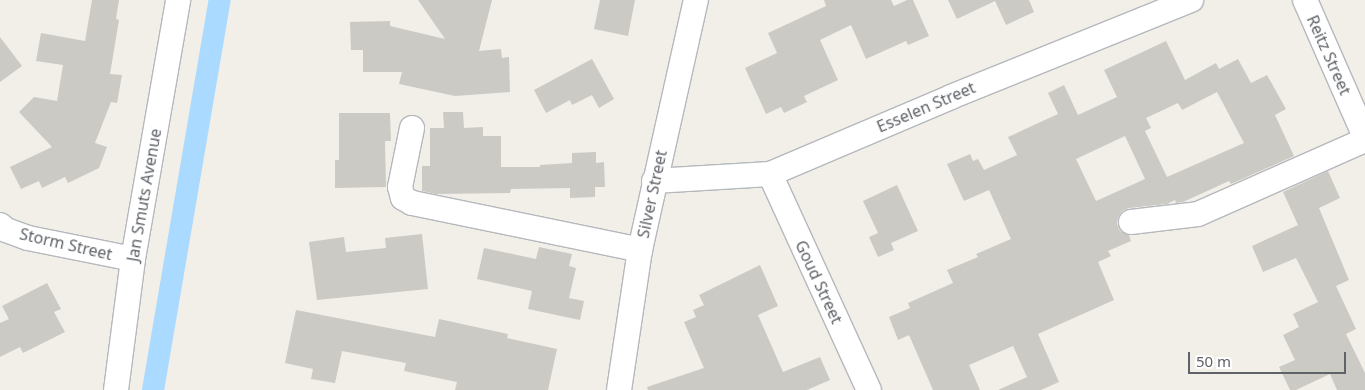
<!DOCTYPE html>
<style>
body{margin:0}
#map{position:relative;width:1365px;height:390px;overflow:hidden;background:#f1efe8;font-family:"Noto Sans",sans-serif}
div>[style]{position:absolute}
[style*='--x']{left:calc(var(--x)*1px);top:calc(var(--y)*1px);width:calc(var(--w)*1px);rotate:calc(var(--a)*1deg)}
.canal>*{height:22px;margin:-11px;padding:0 11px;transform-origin:11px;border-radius:11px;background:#aadaff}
.building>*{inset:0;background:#cccac5}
.roads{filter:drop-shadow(1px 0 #b5b8bc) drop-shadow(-1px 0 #b5b8bc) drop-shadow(0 1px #b5b8bc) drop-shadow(0 -1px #b5b8bc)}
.street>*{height:24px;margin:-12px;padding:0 12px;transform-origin:12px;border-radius:12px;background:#fff}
span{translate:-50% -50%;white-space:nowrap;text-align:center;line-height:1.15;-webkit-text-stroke:4.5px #fff;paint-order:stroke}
.street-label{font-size:16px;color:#5f6368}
.scale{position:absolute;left:1188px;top:352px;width:158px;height:22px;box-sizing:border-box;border:2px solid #5f6368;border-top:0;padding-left:6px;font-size:15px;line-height:18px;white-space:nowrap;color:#5f6368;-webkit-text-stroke:4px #fff;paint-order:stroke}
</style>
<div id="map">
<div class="canal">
<div style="--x:153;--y:390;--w:396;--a:-80.3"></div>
</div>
<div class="building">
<div style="clip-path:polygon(92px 0,119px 0,116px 19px,119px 20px,110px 74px,122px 75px,117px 103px,111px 102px,95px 143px,107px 147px,99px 168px,68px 183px,65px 177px,42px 188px,39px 181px,21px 189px,10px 167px,52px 147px,19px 112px,34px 97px,57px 101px,63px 65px,36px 61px,41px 33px,85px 41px)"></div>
<div style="clip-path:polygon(418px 0,492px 0,479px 51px,501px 49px,502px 58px,509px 57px,510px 92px,455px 96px,399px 84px,402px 72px,363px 72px,363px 50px,351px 50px,350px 22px,390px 21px,390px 26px,445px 39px)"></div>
<div style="clip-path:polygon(600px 0,635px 0,628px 36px,594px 29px)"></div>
<div style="clip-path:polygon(824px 0,891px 0,894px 6px,907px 0,913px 0,929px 36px,908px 45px,906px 41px,866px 59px,851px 25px,820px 40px,838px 80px,804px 96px,807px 102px,784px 113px,781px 107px,766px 114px,745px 68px,777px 53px,768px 33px,826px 6px)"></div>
<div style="clip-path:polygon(948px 0,1029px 0,1034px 12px,1006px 25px,995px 1px,957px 19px)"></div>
<div style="clip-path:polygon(0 37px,22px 66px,0 82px)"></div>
<div style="clip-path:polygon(evenodd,1166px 41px,1185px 80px,1216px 63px,1219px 69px,1238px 59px,1251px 83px,1267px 75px,1286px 109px,1275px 115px,1294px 156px,1231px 184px,1229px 181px,1183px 202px,1176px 203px,1175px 200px,1167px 204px,1129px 208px,1122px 211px,1118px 217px,1117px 224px,1120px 231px,1129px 235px,1131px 241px,1108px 251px,1111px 256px,1098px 262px,1114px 300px,1038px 334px,1059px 382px,1041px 390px,998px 390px,1027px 377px,1013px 346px,969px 365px,980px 390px,933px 390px,909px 335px,898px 340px,889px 317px,910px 308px,908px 303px,953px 283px,947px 270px,978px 257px,976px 254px,1011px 239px,989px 190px,964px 201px,947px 164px,970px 154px,973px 161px,978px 159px,984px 170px,1017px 155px,1008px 137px,1058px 114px,1048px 93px,1064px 85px,1078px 115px,1117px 97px,1104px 70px,1166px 41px,1217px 92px,1244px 143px,1167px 177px,1145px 131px,1151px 128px,1146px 118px,1178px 103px,1182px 110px,1217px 92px,1166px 41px,1125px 136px,1145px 179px,1096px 201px,1076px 159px,1125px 136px)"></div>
<div style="clip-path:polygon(592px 59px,614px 99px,599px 108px,592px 95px,572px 105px,570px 100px,546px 113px,534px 90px)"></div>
<div style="clip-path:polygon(443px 112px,463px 112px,464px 128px,483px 127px,483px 136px,501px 136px,501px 167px,540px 167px,540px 165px,572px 163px,572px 153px,596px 152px,596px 163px,604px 162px,605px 187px,595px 187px,595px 197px,570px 198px,570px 188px,511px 189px,510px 193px,436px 194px,422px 191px,422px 166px,430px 166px,430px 128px,444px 128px)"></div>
<div style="clip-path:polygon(339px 113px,390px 113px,391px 141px,385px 141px,386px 187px,335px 188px,335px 160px,339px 160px)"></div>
<div style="clip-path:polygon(1328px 171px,1340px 198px,1319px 208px,1349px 280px,1336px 286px,1356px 329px,1346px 334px,1365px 373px,1365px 390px,1337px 390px,1330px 374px,1296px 390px,1290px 390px,1279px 367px,1295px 360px,1283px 335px,1299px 327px,1293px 314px,1318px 302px,1296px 258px,1263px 272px,1252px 246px,1298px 225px,1283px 192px)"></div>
<div style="clip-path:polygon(897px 185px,918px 231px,891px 243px,894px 250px,878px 257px,869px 237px,878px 233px,863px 201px)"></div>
<div style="clip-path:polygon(422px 234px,428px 289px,317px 300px,309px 242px,344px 237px,346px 252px,386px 248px,385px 238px)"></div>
<div style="clip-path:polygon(539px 247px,572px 254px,569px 266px,576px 268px,569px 298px,584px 301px,580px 320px,528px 309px,532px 291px,477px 279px,484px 248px,536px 259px)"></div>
<div style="clip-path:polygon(760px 265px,778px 306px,758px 315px,783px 372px,820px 357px,830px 380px,807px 390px,648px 390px,647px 387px,704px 368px,684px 322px,696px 317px,693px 310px,704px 305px,699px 295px)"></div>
<div style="clip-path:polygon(47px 283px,61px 309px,54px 312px,65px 332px,23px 353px,20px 347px,0 357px,0 323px,9px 319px,2px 306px)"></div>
<div style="clip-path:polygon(296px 310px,435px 337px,439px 319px,508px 334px,507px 338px,557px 349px,548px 390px,455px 390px,457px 382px,404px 371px,406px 363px,342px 351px,335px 383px,311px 379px,313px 369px,285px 363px)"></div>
</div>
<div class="roads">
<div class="street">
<div style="--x:1305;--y:0;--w:150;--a:66.3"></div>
<div style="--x:412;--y:128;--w:60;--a:101.5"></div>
<div style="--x:400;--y:187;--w:11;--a:75"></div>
<div style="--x:403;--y:198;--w:10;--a:29"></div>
<div style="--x:412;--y:203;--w:233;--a:11.6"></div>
<div style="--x:770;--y:174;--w:238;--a:65.4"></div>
<div style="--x:654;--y:181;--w:116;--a:-3.5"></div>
<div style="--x:770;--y:174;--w:197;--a:-23"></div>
<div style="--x:951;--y:97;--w:259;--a:-22"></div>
<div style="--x:1131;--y:222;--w:67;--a:-6.8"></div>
<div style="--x:1198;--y:214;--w:183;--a:-23.9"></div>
<div style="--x:0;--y:225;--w:8;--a:40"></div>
<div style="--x:6;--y:230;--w:23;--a:20"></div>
<div style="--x:28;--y:238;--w:107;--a:11.3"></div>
<div style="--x:116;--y:390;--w:132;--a:-82.6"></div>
<div style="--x:133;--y:259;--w:263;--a:-80.1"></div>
<div style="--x:619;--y:390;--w:142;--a:-81.5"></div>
<div style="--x:640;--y:250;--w:256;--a:-77.4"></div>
</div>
</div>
<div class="street-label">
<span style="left:1329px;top:55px;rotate:66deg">Reitz Street</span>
<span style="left:926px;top:107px;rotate:-23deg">Esselen Street</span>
<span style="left:652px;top:194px;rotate:-78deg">Silver Street</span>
<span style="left:144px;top:195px;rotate:-80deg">Jan Smuts Avenue</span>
<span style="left:66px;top:244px;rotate:13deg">Storm Street</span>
<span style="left:819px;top:282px;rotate:65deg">Goud Street</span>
</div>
<div class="scale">50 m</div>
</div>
